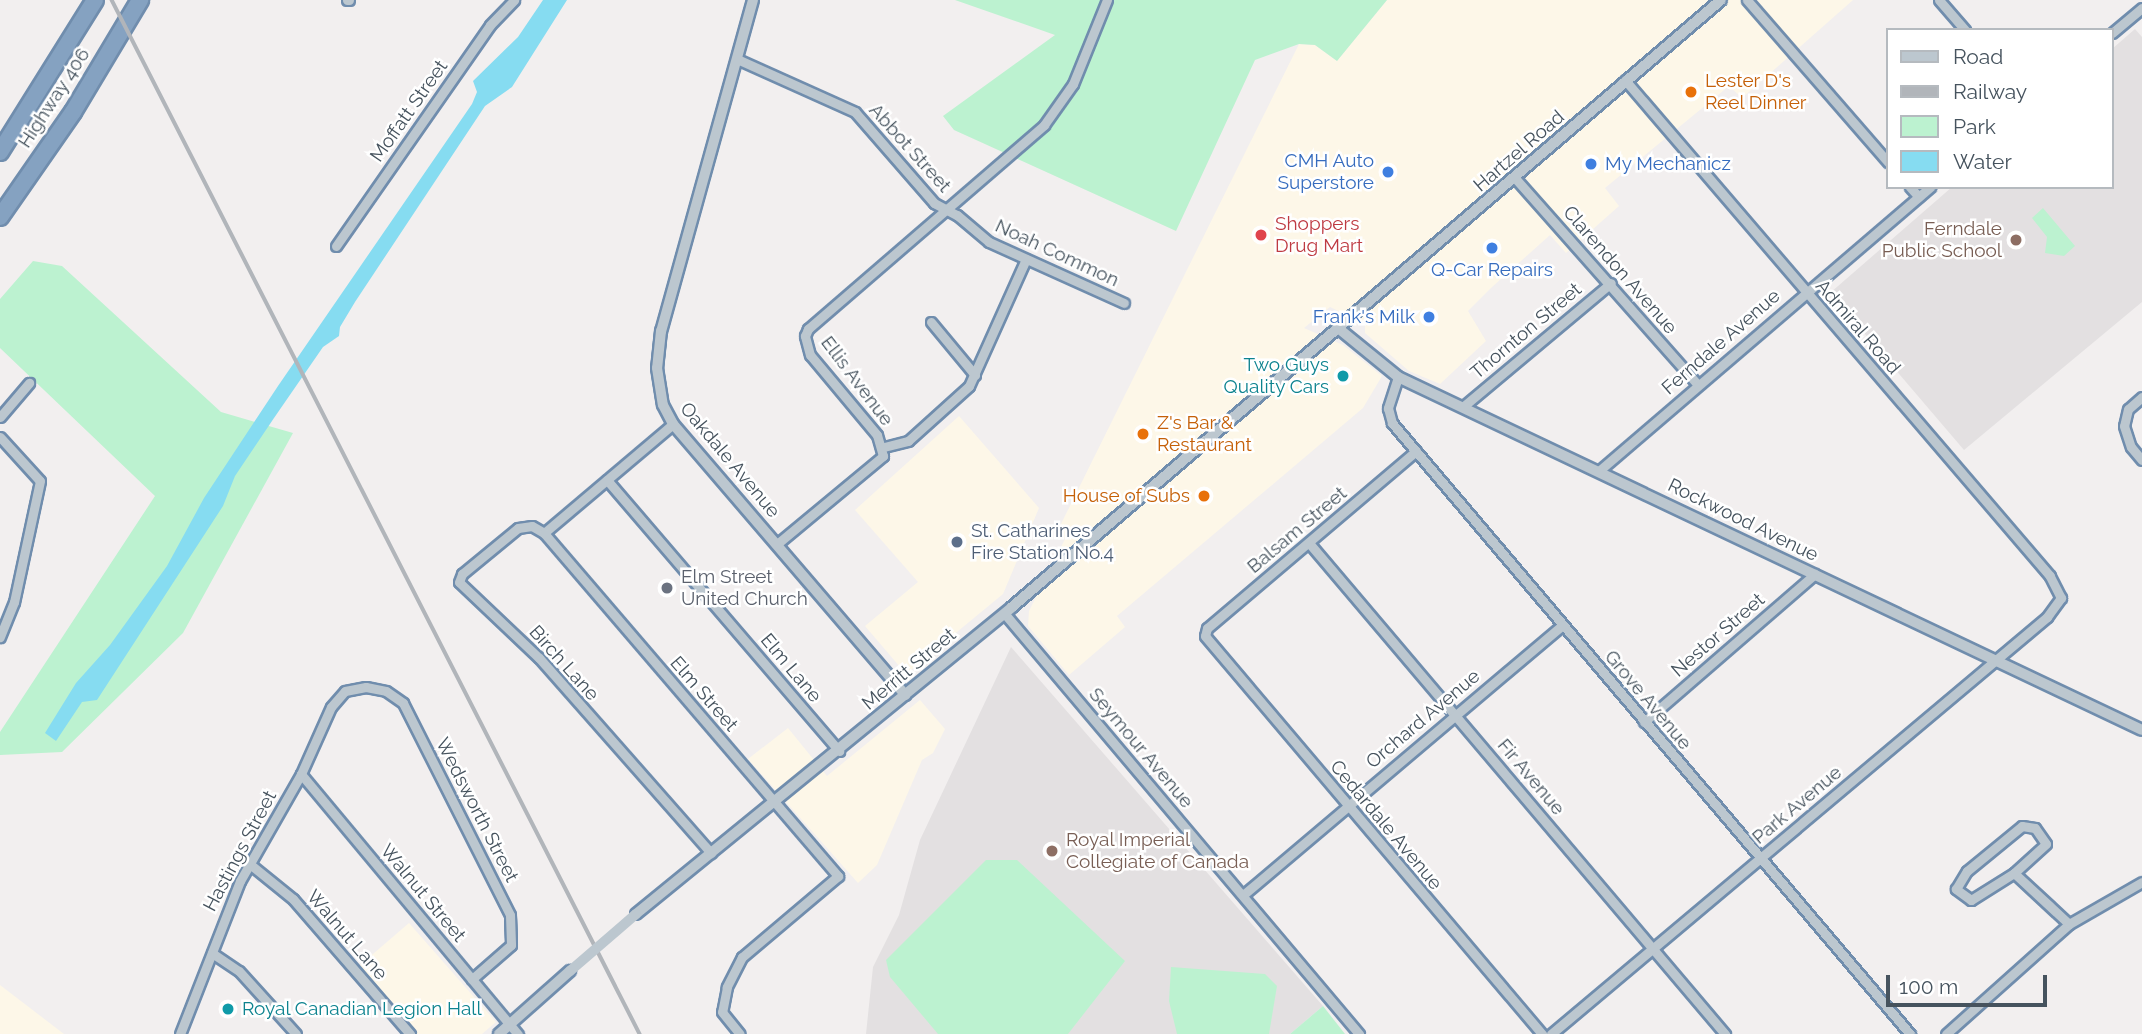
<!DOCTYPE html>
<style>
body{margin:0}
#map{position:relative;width:2142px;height:1034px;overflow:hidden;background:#f2efef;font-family:Raleway,sans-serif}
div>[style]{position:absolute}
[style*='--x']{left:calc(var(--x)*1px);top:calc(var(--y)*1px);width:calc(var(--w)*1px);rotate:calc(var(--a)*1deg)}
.commercial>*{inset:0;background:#fdf7e8}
.education>*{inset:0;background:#e3e0e1}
.green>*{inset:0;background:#bcf2d0}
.water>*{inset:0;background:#86dcf1}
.roads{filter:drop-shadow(2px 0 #708dad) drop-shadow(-2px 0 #708dad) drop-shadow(0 2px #708dad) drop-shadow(0 -2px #708dad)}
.minor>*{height:9px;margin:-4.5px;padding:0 4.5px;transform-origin:4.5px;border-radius:4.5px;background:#bcc7cf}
.tertiary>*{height:10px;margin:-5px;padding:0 5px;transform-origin:5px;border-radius:5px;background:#bcc7cf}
.motorway>*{height:16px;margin:-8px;padding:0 8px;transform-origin:8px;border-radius:8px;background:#85a2c1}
.rail>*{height:3.5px;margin:-1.75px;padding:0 1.75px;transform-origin:1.75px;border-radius:1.75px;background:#b1b5ba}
.tertiary-bridge>*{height:10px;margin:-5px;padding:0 5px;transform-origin:5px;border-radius:5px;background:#bcc7cf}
.dots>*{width:19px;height:19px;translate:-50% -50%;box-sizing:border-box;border:4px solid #fff;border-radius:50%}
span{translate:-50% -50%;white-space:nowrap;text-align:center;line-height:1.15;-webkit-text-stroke:5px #fff;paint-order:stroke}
.food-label{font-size:19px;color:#c56008}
.left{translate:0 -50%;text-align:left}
.right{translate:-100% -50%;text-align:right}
.street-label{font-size:19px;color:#46535e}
.shop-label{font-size:19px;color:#366cbe}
.health-label{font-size:19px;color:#be3a42}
.education-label{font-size:19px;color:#785e54}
.culture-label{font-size:19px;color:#0d838f}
.service-label{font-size:19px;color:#4e5e75}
.worship-label{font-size:19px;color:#5b616d}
.legend{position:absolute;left:1886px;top:28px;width:228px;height:161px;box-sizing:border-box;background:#fff;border:2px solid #b5babf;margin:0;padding:9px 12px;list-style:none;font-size:21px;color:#46535e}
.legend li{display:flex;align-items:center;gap:14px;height:35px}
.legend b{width:35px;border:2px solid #b5babf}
.scale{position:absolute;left:1886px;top:975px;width:161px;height:32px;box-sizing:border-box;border:4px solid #46535e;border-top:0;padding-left:9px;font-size:21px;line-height:24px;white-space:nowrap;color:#46535e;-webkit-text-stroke:5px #fff;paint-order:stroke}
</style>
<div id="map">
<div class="commercial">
<div style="clip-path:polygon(1387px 0,1853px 0,1742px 98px,1729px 86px,1605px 188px,1619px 206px,1566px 253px,1550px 235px,1491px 288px,1468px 311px,1486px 341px,1440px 384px,1409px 371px,1365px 333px,1365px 324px,1330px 307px,1304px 328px,1343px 345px,1382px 376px,1363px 408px,1117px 616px,1125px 627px,1069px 675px,1028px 626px,1029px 611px,1065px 539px,1058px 530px,1299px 44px,1315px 45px,1337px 61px)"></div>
<div style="clip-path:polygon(959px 416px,1039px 508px,1003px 594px,906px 674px,865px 626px,918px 582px,855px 510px)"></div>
<div style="clip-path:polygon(920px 700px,945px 729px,933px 753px,922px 760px,877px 865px,858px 883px,748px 759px,788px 728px,827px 776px)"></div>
<div style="clip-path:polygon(409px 923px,496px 1022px,482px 1034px,416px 1034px,359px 966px)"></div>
<div style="clip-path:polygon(0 985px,64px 1034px,0 1034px)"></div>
</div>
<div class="education">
<div style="clip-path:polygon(2135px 29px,2142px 37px,2142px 302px,1964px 450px,1830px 293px,1952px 187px,2112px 187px,2112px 49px)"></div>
<div style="clip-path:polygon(1011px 647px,1323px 1006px,1290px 1034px,866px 1034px,873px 967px,899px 915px,920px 840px)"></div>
</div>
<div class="green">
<div style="clip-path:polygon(955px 0,1387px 0,1337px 61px,1315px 45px,1299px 44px,1255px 60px,1176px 231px,954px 130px,943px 116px,1055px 35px)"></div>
<div style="clip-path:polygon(2043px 208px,2075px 246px,2064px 256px,2045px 253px,2047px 237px,2032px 218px)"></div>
<div style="clip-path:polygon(33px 261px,62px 266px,221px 412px,293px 433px,183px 633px,62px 752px,0 755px,0 732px,155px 496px,0 348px,0 299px)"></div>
<div style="clip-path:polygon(986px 860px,1017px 860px,1125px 961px,1068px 1034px,938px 1034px,890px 977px,886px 960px)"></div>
<div style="clip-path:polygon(1171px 967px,1265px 974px,1277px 986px,1269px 1034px,1177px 1034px,1169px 1001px)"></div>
<div style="clip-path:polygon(1323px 1006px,1345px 1034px,1290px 1034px)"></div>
</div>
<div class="water">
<div style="clip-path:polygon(543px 0,567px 0,512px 87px,485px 106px,355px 302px,340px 327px,339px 336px,323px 347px,274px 418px,235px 476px,223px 506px,97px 700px,82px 702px,56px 741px,45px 733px,76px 683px,110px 645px,167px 566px,204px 498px,278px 386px,472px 104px,477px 92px,473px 81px,518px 37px)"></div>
</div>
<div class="roads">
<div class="minor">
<div style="--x:347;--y:0;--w:2;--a:0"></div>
<div style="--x:1747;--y:0;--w:215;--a:49"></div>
<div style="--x:1939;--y:0;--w:40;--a:49"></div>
<div style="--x:2112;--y:33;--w:39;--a:-40"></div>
<div style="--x:737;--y:59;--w:129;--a:24.2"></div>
<div style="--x:855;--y:112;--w:121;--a:49"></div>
<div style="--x:934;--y:203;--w:26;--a:28"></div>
<div style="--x:957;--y:215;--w:42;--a:40.2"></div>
<div style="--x:989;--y:242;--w:148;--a:24.3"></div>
<div style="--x:1515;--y:178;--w:276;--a:48.5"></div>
<div style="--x:1910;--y:187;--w:13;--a:48"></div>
<div style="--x:336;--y:246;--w:269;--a:-55.1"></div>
<div style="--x:490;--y:25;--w:35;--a:-46"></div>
<div style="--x:931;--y:322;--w:69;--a:50.3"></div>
<div style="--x:1398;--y:377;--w:33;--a:108"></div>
<div style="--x:1388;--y:408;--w:16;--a:75"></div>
<div style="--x:1392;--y:423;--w:801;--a:49.71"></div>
<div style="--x:2142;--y:397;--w:18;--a:139"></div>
<div style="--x:2128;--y:409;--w:17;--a:103"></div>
<div style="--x:2124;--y:426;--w:22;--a:72"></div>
<div style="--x:2131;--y:447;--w:17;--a:50"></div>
<div style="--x:1465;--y:405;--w:190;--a:-39.9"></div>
<div style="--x:0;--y:417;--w:45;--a:-49.5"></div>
<div style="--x:0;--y:437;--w:59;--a:47.7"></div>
<div style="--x:40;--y:481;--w:124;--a:102.1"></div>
<div style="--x:14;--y:602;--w:38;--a:112"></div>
<div style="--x:884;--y:447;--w:25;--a:-14"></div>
<div style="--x:908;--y:441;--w:82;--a:-42"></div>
<div style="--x:969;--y:386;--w:139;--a:-65.8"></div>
<div style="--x:1416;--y:451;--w:274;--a:139.7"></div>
<div style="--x:1207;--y:628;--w:8;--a:104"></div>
<div style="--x:1205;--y:636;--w:522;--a:49.74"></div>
<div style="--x:1600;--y:470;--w:435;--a:-40.6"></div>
<div style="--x:607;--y:480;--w:357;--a:49.4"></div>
<div style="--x:544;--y:533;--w:169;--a:-40.2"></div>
<div style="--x:1309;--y:543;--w:644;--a:49.73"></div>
<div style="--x:777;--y:544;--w:138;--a:-39.7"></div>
<div style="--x:883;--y:456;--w:22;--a:-106"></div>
<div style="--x:877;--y:435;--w:104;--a:-129.9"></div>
<div style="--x:810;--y:355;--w:20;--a:-105"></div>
<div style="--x:805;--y:336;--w:8;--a:-67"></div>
<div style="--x:808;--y:329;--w:312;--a:-40.8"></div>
<div style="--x:1044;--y:125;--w:50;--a:-54.7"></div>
<div style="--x:1073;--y:84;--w:91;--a:-68"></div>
<div style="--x:1004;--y:613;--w:551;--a:49.86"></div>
<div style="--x:1644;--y:722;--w:226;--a:-40.9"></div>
<div style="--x:301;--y:774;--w:339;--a:50.2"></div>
<div style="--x:2022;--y:826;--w:13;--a:9"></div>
<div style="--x:2035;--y:828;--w:19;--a:55"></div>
<div style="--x:2046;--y:844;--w:43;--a:137.8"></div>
<div style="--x:2014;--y:873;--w:51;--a:147.9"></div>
<div style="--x:1971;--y:900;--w:19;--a:-144"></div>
<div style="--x:1956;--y:889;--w:21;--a:-59"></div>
<div style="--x:1967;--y:871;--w:71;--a:-39.3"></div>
<div style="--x:711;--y:853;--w:260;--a:-131.4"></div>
<div style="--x:539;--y:658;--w:110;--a:-136.5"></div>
<div style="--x:459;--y:582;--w:9;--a:-69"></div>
<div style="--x:462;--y:574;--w:72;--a:-39.4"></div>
<div style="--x:518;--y:528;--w:14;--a:-8"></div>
<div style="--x:532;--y:526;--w:14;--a:30"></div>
<div style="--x:544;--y:533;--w:452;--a:49.4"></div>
<div style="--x:838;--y:876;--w:126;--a:139.8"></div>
<div style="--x:742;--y:957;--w:34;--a:117"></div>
<div style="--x:727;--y:987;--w:25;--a:101"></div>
<div style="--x:722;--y:1012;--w:28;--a:51"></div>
<div style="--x:251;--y:865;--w:54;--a:39"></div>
<div style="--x:293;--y:899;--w:179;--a:49.1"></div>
<div style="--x:2014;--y:873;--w:75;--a:42.8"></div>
<div style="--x:1243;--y:895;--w:418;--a:-40.2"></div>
<div style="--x:212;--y:953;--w:32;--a:34"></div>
<div style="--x:239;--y:971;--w:85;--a:47.9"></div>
<div style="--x:180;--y:1034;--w:164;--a:-68.6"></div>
<div style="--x:240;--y:881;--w:123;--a:-60.3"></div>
<div style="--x:301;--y:774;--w:73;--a:-65.9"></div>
<div style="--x:331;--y:707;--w:21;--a:-49"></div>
<div style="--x:345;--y:691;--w:21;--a:-11"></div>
<div style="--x:366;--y:687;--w:20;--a:11"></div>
<div style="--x:386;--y:691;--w:21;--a:35"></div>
<div style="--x:403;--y:703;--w:237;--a:63.2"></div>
<div style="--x:510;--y:915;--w:30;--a:88"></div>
<div style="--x:511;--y:945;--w:52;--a:138.9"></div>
<div style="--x:1551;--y:1034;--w:648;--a:-40.05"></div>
<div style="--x:2047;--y:617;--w:24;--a:-54"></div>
<div style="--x:2061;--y:598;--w:25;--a:-117"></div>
<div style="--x:2050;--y:576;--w:653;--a:-130.59"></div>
<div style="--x:1946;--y:1034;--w:165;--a:-41.8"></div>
<div style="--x:2069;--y:924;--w:84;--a:-29.9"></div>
</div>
<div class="tertiary">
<div style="--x:753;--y:0;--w:344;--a:105.5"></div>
<div style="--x:661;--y:331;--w:37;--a:96"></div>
<div style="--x:657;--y:368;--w:37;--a:81"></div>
<div style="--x:663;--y:405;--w:21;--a:62"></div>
<div style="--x:673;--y:424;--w:357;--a:49.4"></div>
<div style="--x:1338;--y:328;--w:77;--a:39.2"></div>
<div style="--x:1398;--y:377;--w:823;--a:25.38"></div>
<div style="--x:636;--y:914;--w:485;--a:-39.2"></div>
<div style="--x:1012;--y:607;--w:933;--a:-40.57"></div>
<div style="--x:499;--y:1034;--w:95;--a:-41.6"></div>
</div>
<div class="motorway">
<div style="--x:0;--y:152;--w:179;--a:-58"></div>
<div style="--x:0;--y:217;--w:128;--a:-55.2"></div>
<div style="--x:73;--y:112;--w:131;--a:-59.1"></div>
</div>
</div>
<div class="rail">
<div style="--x:112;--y:0;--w:1161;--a:62.95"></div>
</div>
<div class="tertiary-bridge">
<div style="--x:570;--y:971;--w:87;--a:-40.8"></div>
</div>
<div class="dots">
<div style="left:1691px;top:92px;background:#e8710a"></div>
<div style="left:1591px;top:164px;background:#3f7fe0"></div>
<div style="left:1388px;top:172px;background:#3f7fe0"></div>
<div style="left:1261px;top:235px;background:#e0444e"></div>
<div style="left:2016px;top:240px;background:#8d6e63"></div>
<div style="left:1492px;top:248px;background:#3f7fe0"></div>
<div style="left:1429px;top:317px;background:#3f7fe0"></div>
<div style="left:1343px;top:376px;background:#0f9aa8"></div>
<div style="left:1143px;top:434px;background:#e8710a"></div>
<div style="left:1204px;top:496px;background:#e8710a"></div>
<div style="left:957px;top:542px;background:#5c6f8a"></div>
<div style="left:667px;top:588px;background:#6b7280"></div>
<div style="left:1052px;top:851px;background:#8d6e63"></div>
<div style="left:228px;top:1009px;background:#0f9aa8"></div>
</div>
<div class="food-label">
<span class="left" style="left:1705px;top:92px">Lester D's<br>Reel Dinner</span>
<span class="left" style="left:1157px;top:434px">Z's Bar &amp;<br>Restaurant</span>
<span class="right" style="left:1190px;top:496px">House of Subs</span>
</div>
<div class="street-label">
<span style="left:54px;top:98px;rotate:-57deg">Highway 406</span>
<span style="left:409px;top:111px;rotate:-55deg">Moffatt Street</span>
<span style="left:910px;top:148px;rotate:48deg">Abbot Street</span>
<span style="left:1519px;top:151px;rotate:-41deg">Hartzel Road</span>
<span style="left:1057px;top:253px;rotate:25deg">Noah Common</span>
<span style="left:1620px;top:270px;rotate:49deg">Clarendon Avenue</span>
<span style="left:1858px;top:327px;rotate:49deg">Admiral Road</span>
<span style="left:1526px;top:331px;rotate:-40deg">Thornton Street</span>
<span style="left:1721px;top:342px;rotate:-41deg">Ferndale Avenue</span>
<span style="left:857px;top:381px;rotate:53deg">Ellis Avenue</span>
<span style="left:730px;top:460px;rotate:50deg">Oakdale Avenue</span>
<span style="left:1743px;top:520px;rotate:26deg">Rockwood Avenue</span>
<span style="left:1297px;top:530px;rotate:-40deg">Balsam Street</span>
<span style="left:1718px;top:635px;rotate:-41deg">Nestor Street</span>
<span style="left:564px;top:663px;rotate:48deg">Birch Lane</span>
<span style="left:791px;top:668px;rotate:50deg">Elm Lane</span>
<span style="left:909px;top:669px;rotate:-40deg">Merritt Street</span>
<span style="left:704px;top:694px;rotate:49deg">Elm Street</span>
<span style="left:1648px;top:700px;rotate:50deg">Grove Avenue</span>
<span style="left:1423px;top:719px;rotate:-40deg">Orchard Avenue</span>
<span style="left:1141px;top:748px;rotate:50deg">Seymour Avenue</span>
<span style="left:1531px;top:777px;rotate:50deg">Fir Avenue</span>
<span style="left:1797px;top:805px;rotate:-40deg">Park Avenue</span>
<span style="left:477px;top:810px;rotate:63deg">Wedsworth Street</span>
<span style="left:1386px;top:825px;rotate:50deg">Cedardale Avenue</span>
<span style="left:240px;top:851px;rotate:-62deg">Hastings Street</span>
<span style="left:423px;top:893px;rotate:50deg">Walnut Street</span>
<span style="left:347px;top:935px;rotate:49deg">Walnut Lane</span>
</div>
<div class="shop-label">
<span class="right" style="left:1374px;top:172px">CMH Auto<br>Superstore</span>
<span class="left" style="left:1605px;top:164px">My Mechanicz</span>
<span style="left:1492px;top:270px">Q-Car Repairs</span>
<span class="right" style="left:1415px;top:317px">Frank's Milk</span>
</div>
<div class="health-label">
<span class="left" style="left:1275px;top:235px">Shoppers<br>Drug Mart</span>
</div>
<div class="education-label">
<span class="right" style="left:2002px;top:240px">Ferndale<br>Public School</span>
<span class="left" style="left:1066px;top:851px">Royal Imperial<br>Collegiate of Canada</span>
</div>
<div class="culture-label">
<span class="right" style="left:1329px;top:376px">Two Guys<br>Quality Cars</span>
<span class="left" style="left:242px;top:1009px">Royal Canadian Legion Hall</span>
</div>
<div class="service-label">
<span class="left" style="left:971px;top:542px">St. Catharines<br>Fire Station No.4</span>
</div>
<div class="worship-label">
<span class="left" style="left:681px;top:588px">Elm Street<br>United Church</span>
</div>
<ul class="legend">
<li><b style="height:9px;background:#bcc7cf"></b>Road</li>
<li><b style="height:9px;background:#b1b5ba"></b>Railway</li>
<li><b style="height:19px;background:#bcf2d0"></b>Park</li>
<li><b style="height:19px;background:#86dcf1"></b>Water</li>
</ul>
<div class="scale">100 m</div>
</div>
